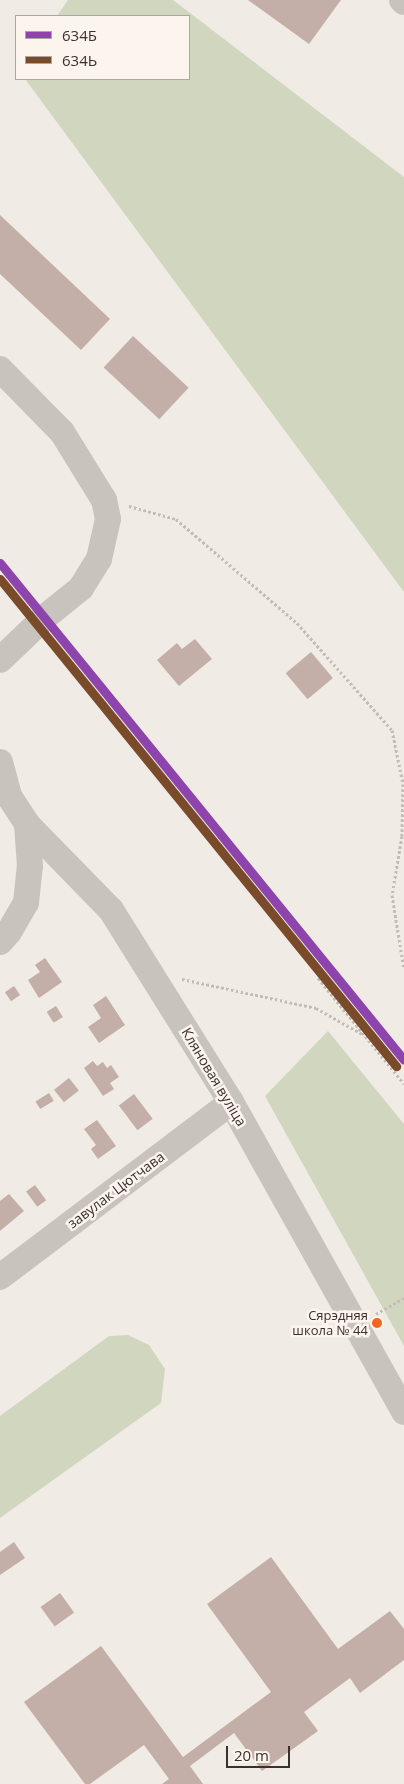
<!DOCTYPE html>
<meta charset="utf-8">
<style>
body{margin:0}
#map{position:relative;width:404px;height:1784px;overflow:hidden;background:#f0ebe5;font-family:"Open Sans",sans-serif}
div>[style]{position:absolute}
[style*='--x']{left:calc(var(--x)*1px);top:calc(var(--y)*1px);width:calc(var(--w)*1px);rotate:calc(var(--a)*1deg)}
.green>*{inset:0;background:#d1d6bf}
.building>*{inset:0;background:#c3afa7;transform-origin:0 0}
.path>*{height:3px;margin-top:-1.5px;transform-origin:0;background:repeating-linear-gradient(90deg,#c2bbb6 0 2.5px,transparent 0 5px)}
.minor>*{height:26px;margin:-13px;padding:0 13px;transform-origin:13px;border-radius:13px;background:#c9c3be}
.rail-1>*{height:9px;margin:-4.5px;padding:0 4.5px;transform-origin:4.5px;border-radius:4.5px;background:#8e44ad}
.rail-2>*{height:9px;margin:-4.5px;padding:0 4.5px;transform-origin:4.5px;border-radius:4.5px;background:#7a4b2a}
.dots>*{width:14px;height:14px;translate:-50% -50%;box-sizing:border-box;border:2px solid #fbf5ee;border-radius:50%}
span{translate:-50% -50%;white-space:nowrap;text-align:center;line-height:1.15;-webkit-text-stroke:5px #fbf5ee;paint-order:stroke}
.bus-label{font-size:13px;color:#3b302b}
.right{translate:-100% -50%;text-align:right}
.street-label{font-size:14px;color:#3b302b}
.legend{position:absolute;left:15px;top:15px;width:175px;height:65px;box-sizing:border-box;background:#fbf5ee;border:1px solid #aea6a0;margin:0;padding:6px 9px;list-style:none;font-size:15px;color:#3b302b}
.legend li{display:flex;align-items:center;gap:10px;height:25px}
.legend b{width:25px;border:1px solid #aea6a0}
.scale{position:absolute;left:226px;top:1746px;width:64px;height:22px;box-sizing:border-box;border:2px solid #3b302b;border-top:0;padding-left:6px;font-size:15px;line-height:18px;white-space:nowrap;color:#3b302b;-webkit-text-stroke:4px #fbf5ee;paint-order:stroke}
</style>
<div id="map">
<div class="green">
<div style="clip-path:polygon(68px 0,173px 0,404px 177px,404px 592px,25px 79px,189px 79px,189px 16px,57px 16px)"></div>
<div style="clip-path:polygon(328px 1031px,404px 1124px,404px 1346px,265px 1096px)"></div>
<div style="clip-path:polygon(128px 1335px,149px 1345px,165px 1369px,161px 1403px,0 1518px,0 1416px,109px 1336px)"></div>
</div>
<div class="building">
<div style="clip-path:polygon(248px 0,341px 0,309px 44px)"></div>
<div style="clip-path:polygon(0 215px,110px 319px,81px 350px,0 274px)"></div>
<div style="left:133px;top:336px;width:76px;height:43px;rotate:43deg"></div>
<div style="clip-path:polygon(195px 639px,212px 659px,179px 686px,157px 660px,177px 643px,182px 649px)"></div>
<div style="left:311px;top:652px;width:34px;height:33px;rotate:50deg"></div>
<div style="clip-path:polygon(45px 958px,62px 982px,39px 998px,28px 980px,40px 972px,35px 965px)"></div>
<div style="left:14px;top:986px;width:11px;height:11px;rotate:56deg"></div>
<div style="clip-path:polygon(106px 996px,125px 1025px,99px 1043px,88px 1027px,101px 1018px,93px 1005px)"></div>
<div style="left:56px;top:1006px;width:13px;height:11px;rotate:58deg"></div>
<div style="clip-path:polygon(93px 1061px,97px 1066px,103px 1062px,107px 1068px,111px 1065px,119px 1077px,110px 1083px,114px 1089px,103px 1096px,84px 1068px)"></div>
<div style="left:69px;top:1078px;width:16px;height:19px;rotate:52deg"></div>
<div style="left:49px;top:1093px;width:9px;height:16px;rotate:58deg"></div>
<div style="left:134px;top:1094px;width:31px;height:19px;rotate:53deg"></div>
<div style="clip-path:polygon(97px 1120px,116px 1146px,98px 1159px,91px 1149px,96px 1145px,84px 1129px)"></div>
<div style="left:35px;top:1185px;width:19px;height:11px;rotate:54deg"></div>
<div style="clip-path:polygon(9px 1194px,24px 1211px,0 1231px,0 1201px)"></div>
<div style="clip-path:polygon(14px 1542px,25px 1558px,0 1575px,0 1552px)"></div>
<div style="clip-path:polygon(271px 1557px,338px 1649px,390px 1611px,404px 1629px,404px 1660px,360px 1693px,350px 1678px,304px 1712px,318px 1731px,262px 1771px,234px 1733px,190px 1766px,203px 1784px,162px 1784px,169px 1779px,144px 1745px,90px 1784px,85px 1784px,24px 1702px,101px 1646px,183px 1757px,271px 1692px,207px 1604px)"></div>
<div style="left:60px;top:1593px;width:24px;height:24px;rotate:54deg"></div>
</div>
<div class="path">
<div style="--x:129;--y:506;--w:49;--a:15.5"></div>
<div style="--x:176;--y:519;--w:160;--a:40.7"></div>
<div style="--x:297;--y:623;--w:143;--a:48.4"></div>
<div style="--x:392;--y:730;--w:55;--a:78.5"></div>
<div style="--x:403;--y:784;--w:52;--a:91.1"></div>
<div style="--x:402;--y:836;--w:60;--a:99.6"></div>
<div style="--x:392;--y:895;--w:75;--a:80.8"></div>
<div style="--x:318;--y:978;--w:136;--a:50.9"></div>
<div style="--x:182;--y:979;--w:137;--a:12.2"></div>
<div style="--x:316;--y:1008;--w:55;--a:29.4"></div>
<div style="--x:376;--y:1314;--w:32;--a:-30"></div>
</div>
<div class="minor">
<div style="--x:402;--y:0;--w:3;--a:45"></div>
<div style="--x:0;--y:369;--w:88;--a:45.5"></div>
<div style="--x:62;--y:432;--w:80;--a:58.3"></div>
<div style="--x:104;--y:500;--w:19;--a:78"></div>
<div style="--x:108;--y:519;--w:41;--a:102.7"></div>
<div style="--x:99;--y:559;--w:34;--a:122"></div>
<div style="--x:81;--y:588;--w:46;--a:141.1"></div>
<div style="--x:45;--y:617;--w:62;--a:136.3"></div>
<div style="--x:0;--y:762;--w:35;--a:75"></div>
<div style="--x:9;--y:796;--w:33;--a:57"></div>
<div style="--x:27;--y:824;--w:120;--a:45.7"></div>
<div style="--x:111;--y:910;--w:226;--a:58"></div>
<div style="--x:231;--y:1102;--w:355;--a:60.8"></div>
<div style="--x:0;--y:942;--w:13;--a:-48"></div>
<div style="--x:9;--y:932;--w:34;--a:-60"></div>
<div style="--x:26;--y:903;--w:37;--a:-84"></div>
<div style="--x:30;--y:866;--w:42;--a:-94.1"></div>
<div style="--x:0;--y:1277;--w:290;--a:-37.1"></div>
</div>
<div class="rail-1">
<div style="--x:0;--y:563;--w:640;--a:50.89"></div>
</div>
<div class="rail-2">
<div style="--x:0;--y:579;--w:628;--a:50.88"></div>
</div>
<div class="dots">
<div style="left:377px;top:1323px;background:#f26522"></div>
</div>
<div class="bus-label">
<span class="right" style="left:368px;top:1323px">Сярэдняя<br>школа № 44</span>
</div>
<div class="street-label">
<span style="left:214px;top:1077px;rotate:59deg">Кляновая вуліца</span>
<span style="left:116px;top:1190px;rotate:-37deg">завулак Цютчава</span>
</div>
<ul class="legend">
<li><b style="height:6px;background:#8e44ad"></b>634Б</li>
<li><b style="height:6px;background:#7a4b2a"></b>634Ь</li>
</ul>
<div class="scale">20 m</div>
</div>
